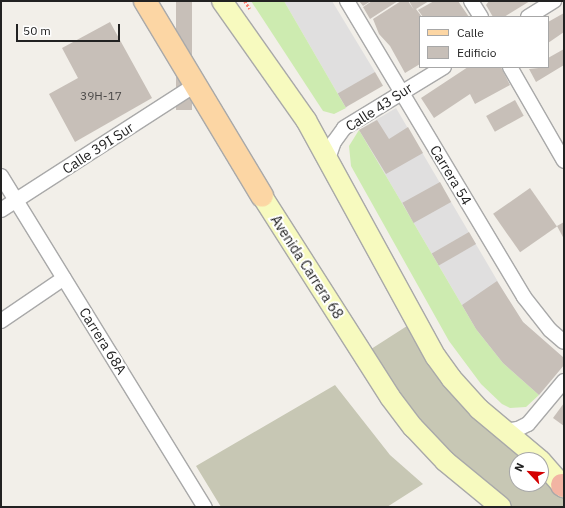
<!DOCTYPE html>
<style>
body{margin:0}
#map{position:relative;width:565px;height:508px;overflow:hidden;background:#f2efe9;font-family:"IBM Plex Sans",sans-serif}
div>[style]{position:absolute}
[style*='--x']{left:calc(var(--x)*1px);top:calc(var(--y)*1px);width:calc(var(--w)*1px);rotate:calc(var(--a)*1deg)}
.residential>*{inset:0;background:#e0dfdf}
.construction>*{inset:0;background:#c7c7b4}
.grass>*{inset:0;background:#cdebb0}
.building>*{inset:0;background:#c7bfb8;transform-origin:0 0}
.path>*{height:2.5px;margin-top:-1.25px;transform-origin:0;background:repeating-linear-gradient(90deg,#fa8072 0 2px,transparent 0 4px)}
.roads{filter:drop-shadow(1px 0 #a9a9a9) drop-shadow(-1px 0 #a9a9a9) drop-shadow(0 1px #a9a9a9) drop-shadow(0 -1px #a9a9a9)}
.minor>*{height:14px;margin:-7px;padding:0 7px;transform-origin:7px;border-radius:7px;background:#fff}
.secondary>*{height:20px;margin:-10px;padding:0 10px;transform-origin:10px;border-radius:10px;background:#f7fabf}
.primary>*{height:22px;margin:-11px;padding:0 11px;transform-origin:11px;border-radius:11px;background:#fcd6a4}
.trunk>*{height:22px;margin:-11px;padding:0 11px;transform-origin:11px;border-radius:11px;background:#f2b4a3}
span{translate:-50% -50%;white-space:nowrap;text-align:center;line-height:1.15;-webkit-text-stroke:4px #fff;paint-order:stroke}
.number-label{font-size:12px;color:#4b4948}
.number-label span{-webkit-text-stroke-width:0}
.street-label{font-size:14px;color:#222}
.frame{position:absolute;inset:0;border:2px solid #222;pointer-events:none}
.legend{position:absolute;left:419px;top:16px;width:130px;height:52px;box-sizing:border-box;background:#fff;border:1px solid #a7a7a7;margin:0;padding:5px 7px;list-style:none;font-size:12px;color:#222}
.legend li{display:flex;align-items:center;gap:8px;height:20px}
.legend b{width:20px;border:1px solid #a7a7a7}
.north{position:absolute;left:509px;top:452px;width:40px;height:40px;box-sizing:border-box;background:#fff;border:1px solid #a7a7a7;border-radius:50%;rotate:296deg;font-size:11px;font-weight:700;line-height:16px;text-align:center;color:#222}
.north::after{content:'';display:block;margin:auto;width:14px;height:18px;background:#d40000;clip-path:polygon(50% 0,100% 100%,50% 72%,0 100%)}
.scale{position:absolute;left:16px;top:24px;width:104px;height:18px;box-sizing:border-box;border:2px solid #222;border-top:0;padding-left:5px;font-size:12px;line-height:14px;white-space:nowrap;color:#222;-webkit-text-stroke:3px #fff;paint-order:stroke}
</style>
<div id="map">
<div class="residential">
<div style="clip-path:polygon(284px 1px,332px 1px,375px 72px,346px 108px)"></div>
<div style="clip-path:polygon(396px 108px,511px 304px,523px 322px,564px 358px,564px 365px,539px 395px,503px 363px,476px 329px,359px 130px)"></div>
</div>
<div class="construction">
<div style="clip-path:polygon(407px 326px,427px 358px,527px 460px,517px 460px,517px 484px,541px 484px,541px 472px,564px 481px,564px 507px,507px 507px,447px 455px,368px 351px)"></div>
<div style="clip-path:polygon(335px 385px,390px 455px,423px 484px,387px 507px,221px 507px,196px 466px)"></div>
</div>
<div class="grass">
<div style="clip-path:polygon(251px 1px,284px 1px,346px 108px,334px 114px,323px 111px)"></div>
<div style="clip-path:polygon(359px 130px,476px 329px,503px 363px,539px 395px,526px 407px,510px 408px,502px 404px,481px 384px,449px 341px,351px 166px,349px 146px)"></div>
</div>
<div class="building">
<div style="left:176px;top:1px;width:16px;height:109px"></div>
<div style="clip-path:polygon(359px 1px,371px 1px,363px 6px)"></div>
<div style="clip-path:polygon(372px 1px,398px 1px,370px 19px,363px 7px)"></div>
<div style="clip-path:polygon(401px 1px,408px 1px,414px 10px,409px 1px,429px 1px,416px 9px,422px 17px,420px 17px,420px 64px,405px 73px,390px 46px,379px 34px,373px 19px)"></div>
<div style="clip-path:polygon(434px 1px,458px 1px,469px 17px,423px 17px,418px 10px)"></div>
<div style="clip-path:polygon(489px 1px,530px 1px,504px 17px,493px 17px,486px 5px)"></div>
<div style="clip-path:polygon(564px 13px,564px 32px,548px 43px,548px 22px)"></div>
<div style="clip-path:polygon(110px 22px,152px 98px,75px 142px,49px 94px,78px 78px,62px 48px)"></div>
<div style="clip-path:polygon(564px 49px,564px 65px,536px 82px,529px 69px,548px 67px,548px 58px)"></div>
<div style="clip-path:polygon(468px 67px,501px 67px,510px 85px,475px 104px,470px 94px,434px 118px,421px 98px)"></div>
<div style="left:375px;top:72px;width:16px;height:43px;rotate:60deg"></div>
<div style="left:515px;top:100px;width:18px;height:33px;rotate:61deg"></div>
<div style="clip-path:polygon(377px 120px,389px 139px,408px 127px,423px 153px,386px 174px,359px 130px)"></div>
<div style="left:440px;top:182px;width:23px;height:43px;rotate:61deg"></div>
<div style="left:530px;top:188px;width:47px;height:45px;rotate:55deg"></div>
<div style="clip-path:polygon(564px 222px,564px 239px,557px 226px)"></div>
<div style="left:469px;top:232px;width:14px;height:43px;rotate:60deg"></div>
<div style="clip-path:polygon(497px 281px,523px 322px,564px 358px,564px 365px,539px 395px,503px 363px,476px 329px,462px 305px)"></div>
<div style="clip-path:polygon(564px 403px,564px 426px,553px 418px)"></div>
</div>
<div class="path">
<div style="--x:245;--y:1;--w:9;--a:58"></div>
</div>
<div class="roads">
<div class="minor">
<div style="--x:347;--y:1;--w:345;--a:59.1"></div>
<div style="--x:524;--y:297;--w:42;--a:51.8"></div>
<div style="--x:550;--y:330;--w:18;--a:41"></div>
<div style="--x:471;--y:1;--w:19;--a:58"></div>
<div style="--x:528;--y:17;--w:31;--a:-32"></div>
<div style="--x:510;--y:67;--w:108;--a:60.1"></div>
<div style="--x:328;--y:159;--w:18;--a:-71"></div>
<div style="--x:334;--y:142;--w:17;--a:-54"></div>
<div style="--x:344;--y:128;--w:117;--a:-31.4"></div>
<div style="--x:1;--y:176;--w:389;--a:58.4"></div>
<div style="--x:1;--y:210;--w:231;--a:-32.8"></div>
<div style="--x:1;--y:321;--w:76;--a:-34.3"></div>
<div style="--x:505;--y:431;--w:13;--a:-9"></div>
<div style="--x:518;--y:429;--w:11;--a:-27"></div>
<div style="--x:528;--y:424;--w:56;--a:-50.1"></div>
</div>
<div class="secondary">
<div style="--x:222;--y:1;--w:146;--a:54.8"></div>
<div style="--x:306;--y:120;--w:270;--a:61.3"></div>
<div style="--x:436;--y:357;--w:26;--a:54"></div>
<div style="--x:451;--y:378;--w:42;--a:47.9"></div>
<div style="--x:479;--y:409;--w:80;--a:39.9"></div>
<div style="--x:262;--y:196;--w:238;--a:57.5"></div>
<div style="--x:390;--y:397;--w:38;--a:53"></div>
<div style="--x:413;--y:427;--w:47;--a:46.7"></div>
<div style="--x:445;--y:461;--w:72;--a:39.4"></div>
<div style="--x:541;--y:461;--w:35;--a:49"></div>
</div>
<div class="primary">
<div style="--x:145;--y:1;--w:227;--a:59"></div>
</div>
<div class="trunk">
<div style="--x:562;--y:485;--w:2;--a:27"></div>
</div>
</div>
<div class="number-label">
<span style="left:101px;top:96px">39H-17</span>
</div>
<div class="street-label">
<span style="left:379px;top:107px;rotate:-33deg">Calle 43 Sur</span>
<span style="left:98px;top:148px;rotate:-33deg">Calle 39I Sur</span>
<span style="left:451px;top:175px;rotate:59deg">Carrera 54</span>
<span style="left:307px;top:267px;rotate:57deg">Avenida Carrera 68</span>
<span style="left:103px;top:341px;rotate:58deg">Carrera 68A</span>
</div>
<div class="frame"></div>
<ul class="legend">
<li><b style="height:5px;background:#fcd6a4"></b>Calle</li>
<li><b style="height:11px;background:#c7bfb8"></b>Edificio</li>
</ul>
<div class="north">N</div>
<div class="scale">50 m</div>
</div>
